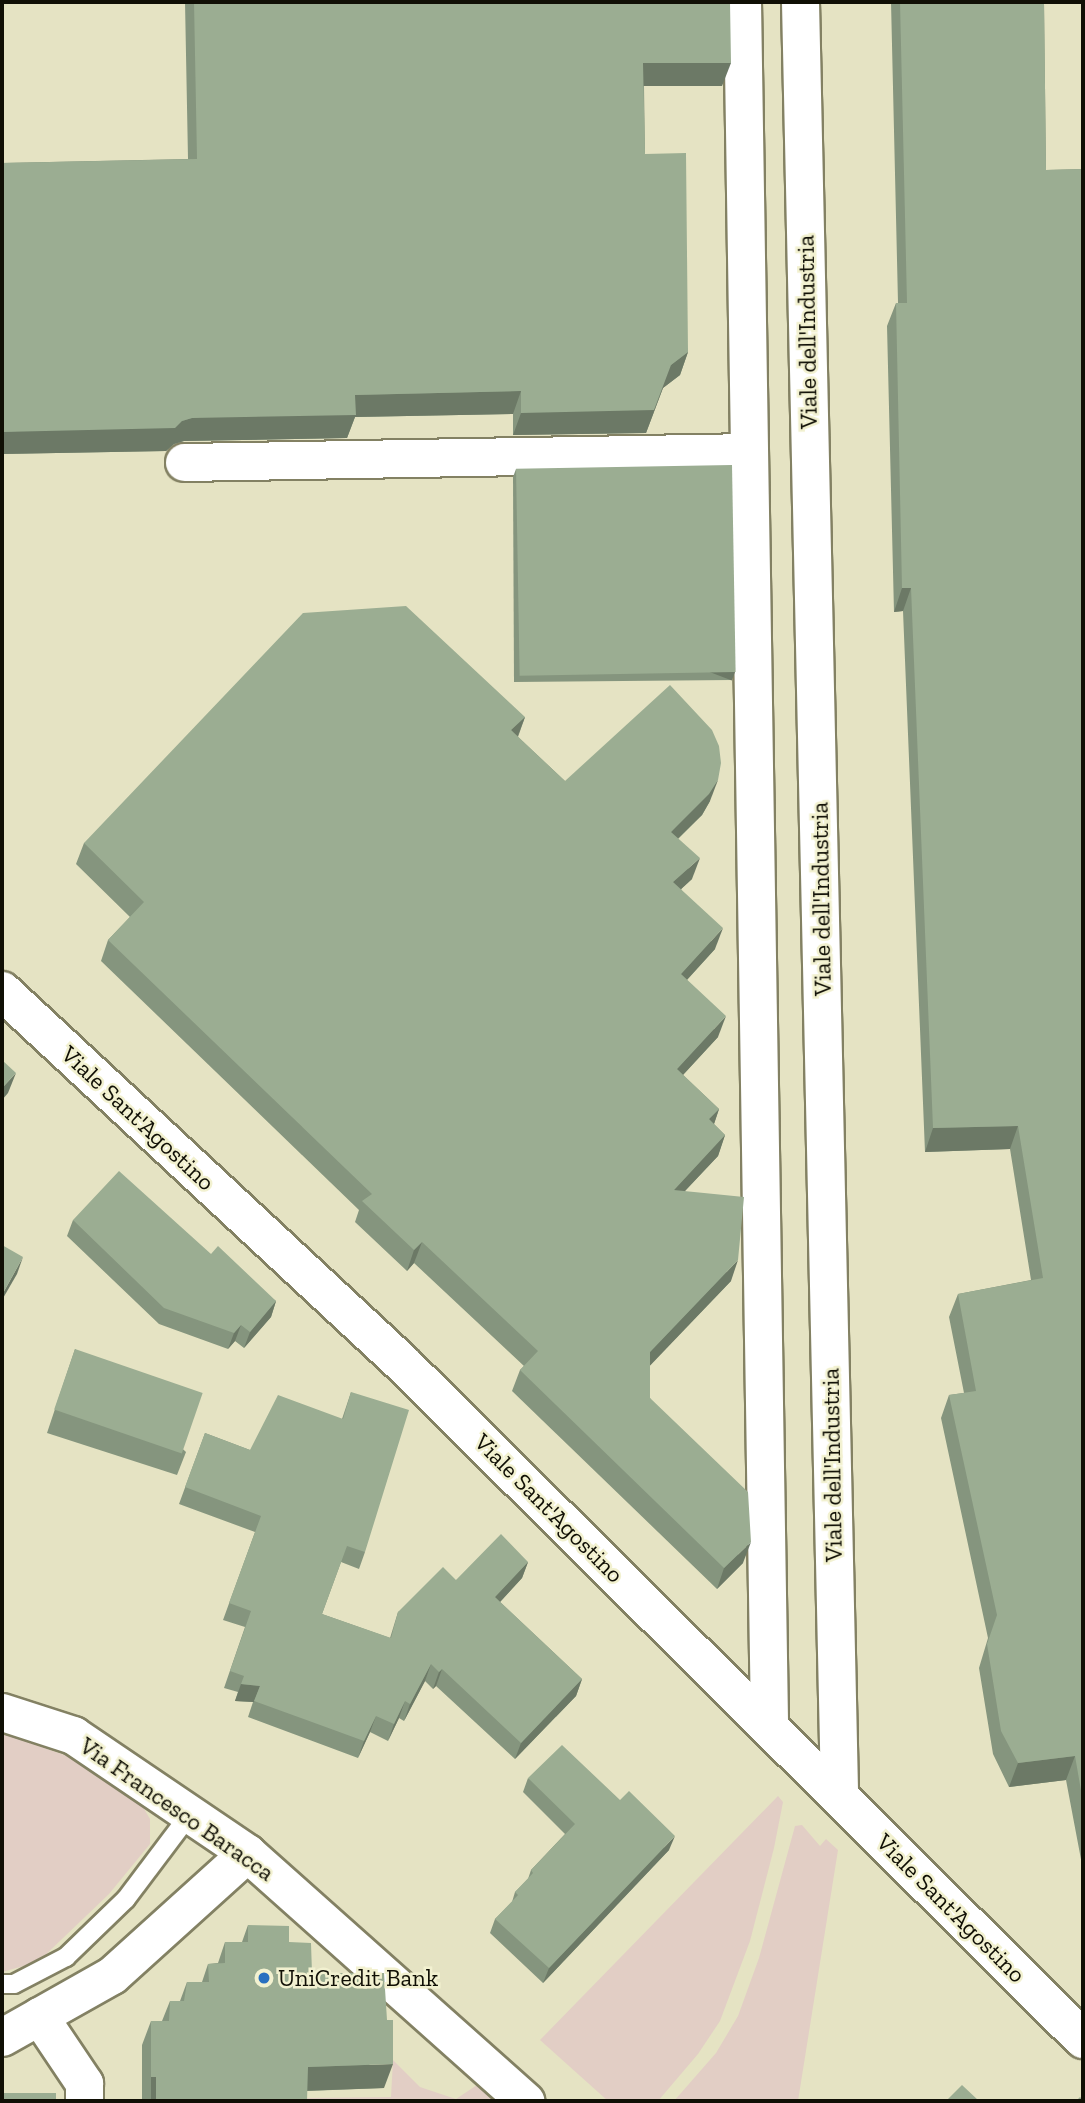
<!DOCTYPE html>
<style>
body{margin:0}
#map{position:relative;width:1085px;height:2103px;overflow:hidden;background:#e5e3c3;font-family:"Zilla Slab",serif}
div>[style]{position:absolute}
[style*='--x']{left:calc(var(--x)*1px);top:calc(var(--y)*1px);width:calc(var(--w)*1px);rotate:calc(var(--a)*1deg)}
.green>*{inset:0;background:#e2cec5}
.roads{filter:drop-shadow(2px 0 #838163) drop-shadow(-2px 0 #838163) drop-shadow(0 2px #838163) drop-shadow(0 -2px #838163)}
.service>*{height:18px;margin:-9px;padding:0 9px;transform-origin:9px;border-radius:9px;background:#fff}
.minor>*{height:37px;margin:-18.5px;padding:0 18.5px;transform-origin:18.5px;border-radius:18.5px;background:#fff}
.secondary>*{height:38px;margin:-19px;padding:0 19px;transform-origin:19px;border-radius:19px;background:#fff}
.wall>*{inset:0;background:#85957e}
.shaded-wall>*{inset:0;background:#6c7966;transform-origin:0 0}
.building>*{inset:0;background:#9bad92;transform-origin:0 0}
.dots>*{width:19px;height:19px;translate:-50% -50%;box-sizing:border-box;border:4px solid #f2f1d0;border-radius:50%}
span{translate:-50% -50%;white-space:nowrap;text-align:center;line-height:1.15;-webkit-text-stroke:5px #f2f1d0;paint-order:stroke}
.street-label{font-size:24px;color:#100f05}
.poi-label{font-size:24px;color:#100f05}
.left{translate:0 -50%;text-align:left}
.frame{position:absolute;inset:0;border:4px solid #100f05;pointer-events:none}
</style>
<div id="map">
<div class="green">
<div style="clip-path:polygon(2px 1733px,73px 1758px,136px 1795px,150px 1819px,150px 1844px,109px 1894px,38px 1962px,2px 1972px)"></div>
<div style="clip-path:polygon(778px 1796px,783px 1802px,774px 1848px,750px 1941px,720px 2021px,698px 2054px,658px 2101px,608px 2101px,540px 2040px)"></div>
<div style="clip-path:polygon(802px 1825px,820px 1846px,826px 1839px,838px 1850px,798px 2101px,674px 2101px,716px 2053px,738px 2016px,759px 1958px,795px 1826px)"></div>
<div style="clip-path:polygon(393px 2060px,420px 2087px,456px 2099px,480px 2083px,500px 2101px,307px 2101px,307px 2098px,391px 2097px)"></div>
</div>
<div class="roads">
<div class="service">
<div style="--x:2;--y:1984;--w:12;--a:0"></div>
<div style="--x:14;--y:1984;--w:59;--a:-27.4"></div>
<div style="--x:66;--y:1957;--w:83;--a:-44"></div>
<div style="--x:126;--y:1899;--w:106;--a:-53"></div>
</div>
<div class="minor">
<div style="--x:742;--y:2;--w:1723;--a:89.1"></div>
<div style="--x:800;--y:2;--w:1794;--a:88.75"></div>
<div style="--x:184;--y:462;--w:565;--a:-1.01"></div>
<div style="--x:2;--y:1712;--w:75;--a:17.9"></div>
<div style="--x:73;--y:1735;--w:210;--a:34.1"></div>
<div style="--x:247;--y:1853;--w:373;--a:41.7"></div>
<div style="--x:39;--y:2016;--w:81;--a:56.1"></div>
<div style="--x:84;--y:2083;--w:18;--a:90"></div>
<div style="--x:2;--y:2037;--w:126;--a:-29.4"></div>
<div style="--x:112;--y:1975;--w:182;--a:-42.1"></div>
</div>
<div class="secondary">
<div style="--x:2;--y:991;--w:545;--a:42.92"></div>
<div style="--x:401;--y:1362;--w:961;--a:44.79"></div>
</div>
</div>
<div class="wall">
<div style="clip-path:polygon(185px 2px,730px 2px,722px 86px,644px 86px,645px 154px,688px 352px,680px 375px,663px 388px,646px 433px,513px 435px,513px 414px,355px 417px,347px 438px,184px 441px,174px 444px,166px 451px,2px 454px,2px 163px,188px 159px)"></div>
<div style="clip-path:polygon(891px 2px,1044px 2px,1046px 170px,1083px 169px,1083px 1870px,1066px 1780px,1009px 1787px,993px 1754px,979px 1668px,988px 1638px,941px 1418px,949px 1395px,964px 1393px,949px 1317px,958px 1294px,1031px 1280px,1010px 1149px,925px 1152px,903px 611px,894px 612px,887px 326px,896px 303px,898px 303px)"></div>
<div style="clip-path:polygon(516px 469px,732px 680px,514px 682px,513px 477px)"></div>
<div style="clip-path:polygon(525px 717px,518px 737px,565px 781px,710px 801px,702px 815px,678px 839px,692px 879px,681px 889px,715px 949px,687px 980px,718px 1037px,683px 1075px,719px 1109px,714px 1124px,725px 1135px,718px 1156px,685px 1191px,731px 1281px,650px 1365px,650px 1398px,743px 1563px,717px 1589px,512px 1391px,520px 1370px,524px 1366px,414px 1263px,407px 1271px,355px 1222px,359px 1210px,101px 961px,108px 940px,130px 917px,76px 864px,84px 843px)"></div>
<div style="clip-path:polygon(73px 1220px,211px 1254px,276px 1301px,271px 1317px,244px 1348px,235px 1341px,228px 1349px,159px 1324px,67px 1236px)"></div>
<div style="clip-path:polygon(75px 1349px,186px 1452px,177px 1475px,47px 1433px)"></div>
<div style="clip-path:polygon(351px 1392px,365px 1552px,359px 1569px,341px 1562px,322px 1614px,390px 1638px,398px 1612px,456px 1580px,528px 1562px,522px 1578px,500px 1602px,582px 1679px,576px 1696px,515px 1759px,436px 1686px,433px 1689px,425px 1681px,404px 1721px,399px 1718px,388px 1741px,370px 1732px,358px 1758px,248px 1717px,253px 1702px,235px 1701px,238px 1692px,224px 1688px,245px 1627px,223px 1620px,255px 1532px,179px 1504px,205px 1433px,250px 1450px,342px 1419px)"></div>
<div style="clip-path:polygon(528px 1778px,669px 1850px,543px 1983px,490px 1933px,495px 1919px,512px 1902px,515px 1892px,528px 1879px,531px 1870px,565px 1834px,523px 1792px)"></div>
<div style="clip-path:polygon(248px 1925px,289px 1942px,312px 1973px,384px 2088px,307px 2091px,307px 2101px,142px 2101px,142px 2045px,151px 2021px,162px 2021px,170px 2001px,180px 2001px,187px 1982px,202px 1982px,208px 1964px,218px 1963px,225px 1942px,242px 1942px)"></div>
</div>
<div class="shaded-wall">
<div style="clip-path:polygon(643px 63px,731px 63px,722px 86px,635px 86px)"></div>
<div style="clip-path:polygon(688px 352px,680px 375px,663px 388px,646px 433px,513px 435px,521px 413px,671px 365px)"></div>
<div style="clip-path:polygon(521px 391px,513px 414px,355px 417px,347px 438px,184px 441px,174px 444px,166px 451px,2px 454px,2px 432px,182px 421px,192px 418px,355px 395px)"></div>
<div style="clip-path:polygon(902px 588px,911px 588px,903px 611px,894px 612px)"></div>
<div style="left:735px;top:672px;width:9px;height:218px;rotate:111deg"></div>
<div style="clip-path:polygon(525px 717px,517px 738px,511px 730px)"></div>
<div style="clip-path:polygon(718px 780px,710px 801px,702px 815px,663px 853px,671px 832px)"></div>
<div style="clip-path:polygon(700px 858px,692px 879px,666px 903px,673px 882px)"></div>
<div style="clip-path:polygon(723px 928px,715px 949px,673px 995px,681px 974px)"></div>
<div style="clip-path:polygon(726px 1016px,718px 1037px,669px 1090px,677px 1069px)"></div>
<div style="clip-path:polygon(16px 1073px,8px 1093px,2px 1100px,2px 1088px)"></div>
<div style="clip-path:polygon(719px 1109px,712px 1130px,709px 1119px)"></div>
<div style="clip-path:polygon(1018px 1126px,1010px 1149px,925px 1152px,933px 1128px)"></div>
<div style="clip-path:polygon(725px 1135px,718px 1156px,666px 1211px,674px 1190px)"></div>
<div style="clip-path:polygon(422px 1242px,414px 1263px,407px 1271px,414px 1250px)"></div>
<div style="clip-path:polygon(23px 1257px,17px 1274px,2px 1300px,2px 1295px)"></div>
<div style="clip-path:polygon(738px 1260px,731px 1281px,643px 1373px,650px 1352px)"></div>
<div style="clip-path:polygon(276px 1301px,271px 1317px,244px 1348px,250px 1332px)"></div>
<div style="clip-path:polygon(241px 1325px,235px 1341px,228px 1349px,234px 1333px)"></div>
<div style="clip-path:polygon(751px 1542px,743px 1563px,717px 1589px,724px 1568px)"></div>
<div style="clip-path:polygon(528px 1562px,522px 1578px,489px 1614px,495px 1597px)"></div>
<div style="clip-path:polygon(431px 1664px,425px 1681px,404px 1721px,410px 1704px)"></div>
<div style="clip-path:polygon(442px 1669px,436px 1686px,433px 1689px,439px 1672px)"></div>
<div style="clip-path:polygon(582px 1679px,576px 1696px,515px 1759px,521px 1743px)"></div>
<div style="clip-path:polygon(241px 1684px,260px 1686px,254px 1702px,235px 1701px)"></div>
<div style="clip-path:polygon(405px 1701px,399px 1718px,388px 1741px,394px 1724px)"></div>
<div style="clip-path:polygon(376px 1716px,370px 1732px,358px 1758px,364px 1741px)"></div>
<div style="clip-path:polygon(1075px 1756px,1066px 1780px,1009px 1787px,1018px 1763px)"></div>
<div style="clip-path:polygon(675px 1836px,669px 1850px,543px 1983px,549px 1968px)"></div>
<div style="clip-path:polygon(393px 2064px,384px 2088px,299px 2091px,308px 2067px)"></div>
<div style="left:151px;top:2077px;width:5px;height:26px"></div>
</div>
<div class="building">
<div style="clip-path:polygon(194px 2px,730px 2px,731px 63px,643px 63px,645px 154px,686px 153px,688px 352px,671px 365px,654px 410px,521px 413px,521px 391px,355px 395px,356px 415px,192px 418px,182px 421px,175px 428px,2px 432px,2px 163px,197px 159px)"></div>
<div style="clip-path:polygon(900px 2px,1044px 2px,1046px 170px,1083px 169px,1083px 1802px,1075px 1756px,1018px 1763px,1001px 1731px,987px 1644px,997px 1615px,949px 1395px,976px 1391px,958px 1294px,1043px 1278px,1018px 1126px,933px 1128px,911px 588px,902px 588px,896px 303px,907px 303px)"></div>
<div style="left:732px;top:465px;width:207px;height:216px;rotate:89deg"></div>
<div style="clip-path:polygon(406px 606px,525px 717px,511px 730px,565px 781px,670px 685px,712px 730px,719px 746px,721px 763px,718px 780px,709px 794px,671px 832px,700px 858px,673px 882px,723px 928px,681px 974px,726px 1016px,677px 1069px,719px 1109px,709px 1119px,725px 1135px,674px 1190px,744px 1197px,738px 1260px,650px 1352px,650px 1398px,748px 1492px,751px 1542px,724px 1568px,520px 1370px,538px 1351px,422px 1242px,414px 1250px,362px 1201px,372px 1194px,108px 940px,144px 902px,84px 843px,303px 613px)"></div>
<div style="clip-path:polygon(2px 1060px,16px 1073px,2px 1088px)"></div>
<div style="clip-path:polygon(119px 1171px,211px 1254px,218px 1246px,276px 1301px,250px 1332px,241px 1325px,234px 1333px,164px 1308px,73px 1220px)"></div>
<div style="clip-path:polygon(2px 1245px,23px 1257px,2px 1295px)"></div>
<div style="left:75px;top:1349px;width:135px;height:64px;rotate:19deg"></div>
<div style="clip-path:polygon(351px 1392px,409px 1410px,365px 1552px,347px 1546px,322px 1614px,391px 1638px,398px 1612px,443px 1567px,456px 1580px,501px 1534px,528px 1562px,495px 1597px,582px 1679px,521px 1743px,442px 1669px,439px 1672px,431px 1664px,410px 1704px,405px 1701px,394px 1724px,376px 1716px,364px 1741px,254px 1701px,260px 1686px,241px 1684px,244px 1676px,230px 1671px,251px 1611px,229px 1603px,261px 1516px,185px 1487px,205px 1433px,250px 1450px,278px 1395px,343px 1419px)"></div>
<div style="clip-path:polygon(562px 1745px,620px 1800px,629px 1791px,675px 1836px,549px 1968px,495px 1919px,518px 1895px,515px 1892px,533px 1873px,531px 1870px,575px 1824px,528px 1778px)"></div>
<div style="clip-path:polygon(248px 1925px,289px 1926px,289px 1942px,311px 1943px,312px 1973px,384px 1973px,387px 2020px,393px 2020px,393px 2064px,308px 2067px,307px 2101px,156px 2101px,156px 2077px,151px 2077px,151px 2021px,169px 2021px,170px 2001px,184px 2001px,187px 1982px,209px 1982px,208px 1964px,225px 1963px,225px 1942px,248px 1942px)"></div>
<div style="clip-path:polygon(962px 2085px,979px 2101px,946px 2101px)"></div>
<div style="left:2px;top:2093px;width:54px;height:8px"></div>
<div style="clip-path:polygon(1080px 2097px,1083px 2100px,1083px 2101px,1076px 2101px)"></div>
</div>
<div class="dots">
<div style="left:264px;top:1978px;background:#2970c0"></div>
</div>
<div class="street-label">
<span style="left:807px;top:332px;rotate:-91deg">Viale dell'Industria</span>
<span style="left:821px;top:899px;rotate:-91deg">Viale dell'Industria</span>
<span style="left:138px;top:1118px;rotate:43deg">Viale Sant'Agostino</span>
<span style="left:832px;top:1465px;rotate:-91deg">Viale dell'Industria</span>
<span style="left:549px;top:1508px;rotate:45deg">Viale Sant'Agostino</span>
<span style="left:177px;top:1809px;rotate:35deg">Via Francesco Baracca</span>
<span style="left:951px;top:1908px;rotate:45deg">Viale Sant'Agostino</span>
</div>
<div class="poi-label">
<span class="left" style="left:278px;top:1978px">UniCredit Bank</span>
</div>
<div class="frame"></div>
</div>
